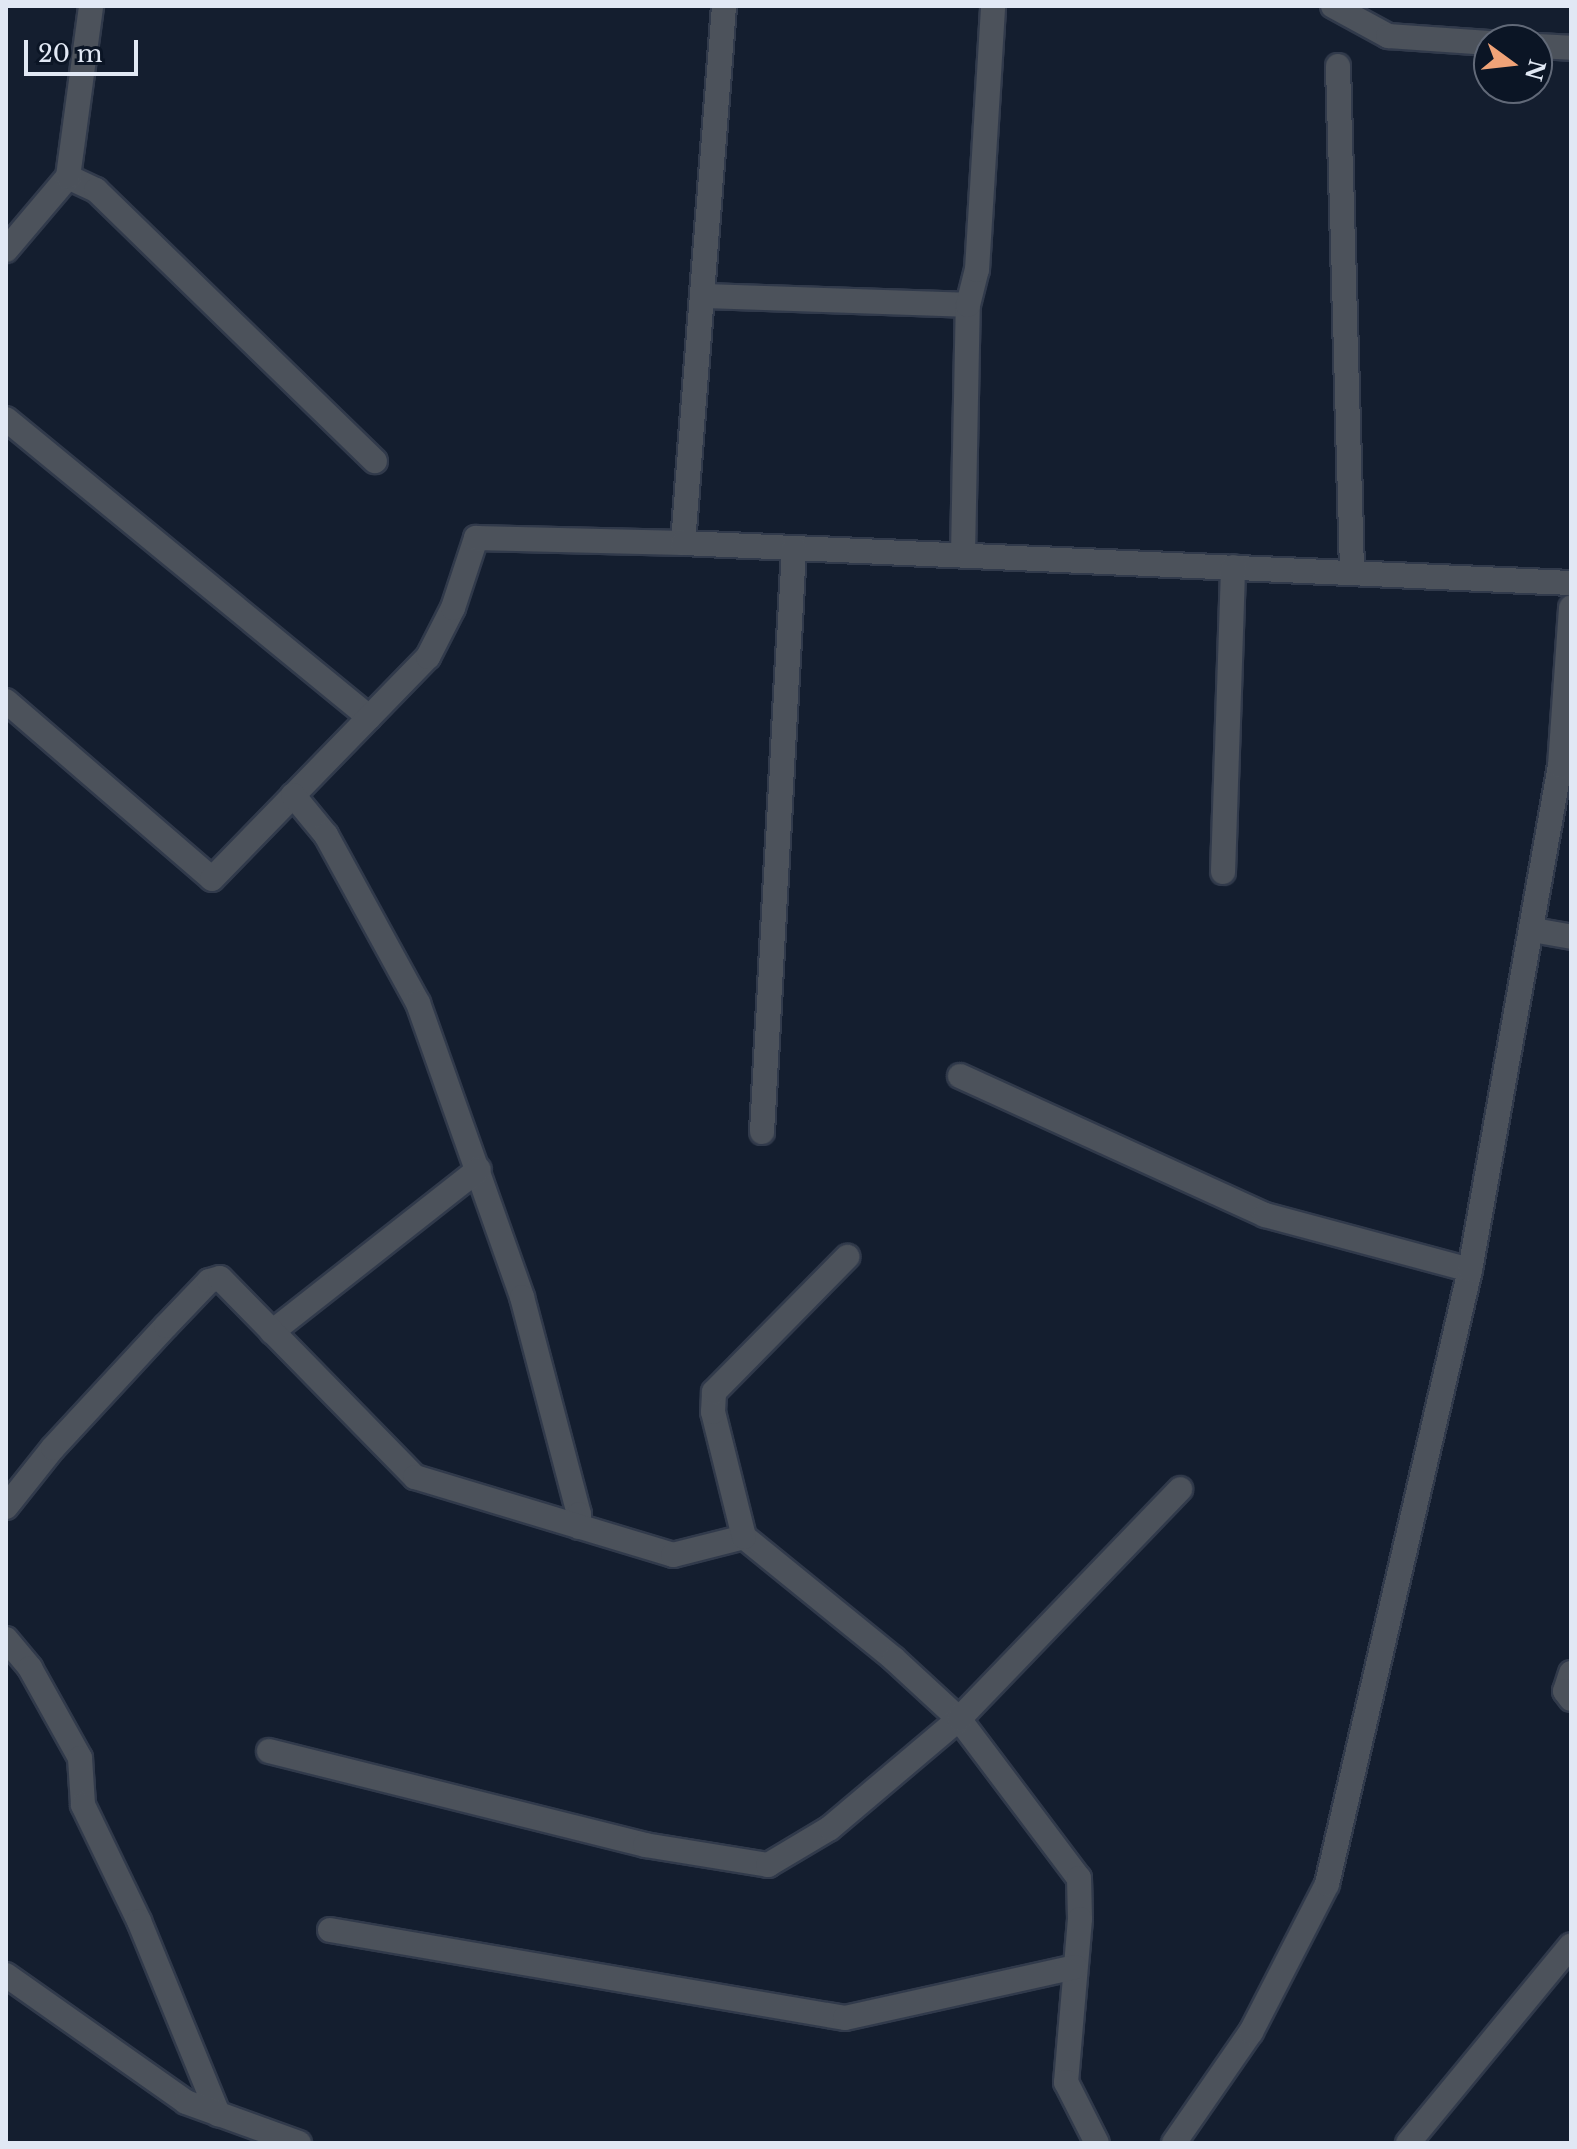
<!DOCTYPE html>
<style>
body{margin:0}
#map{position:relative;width:1577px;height:2149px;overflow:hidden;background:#141e2f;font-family:"Libre Baskerville",serif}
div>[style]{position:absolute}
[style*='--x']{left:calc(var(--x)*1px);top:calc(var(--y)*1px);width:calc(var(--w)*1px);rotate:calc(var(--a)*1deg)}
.roads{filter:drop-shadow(2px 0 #313a4b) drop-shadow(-2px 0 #313a4b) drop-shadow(0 2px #313a4b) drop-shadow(0 -2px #313a4b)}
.street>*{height:24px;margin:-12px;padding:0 12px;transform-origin:12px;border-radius:12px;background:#4c525b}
span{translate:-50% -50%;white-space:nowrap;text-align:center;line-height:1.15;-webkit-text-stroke:8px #0b1525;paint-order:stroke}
.frame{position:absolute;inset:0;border:8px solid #e1e8f4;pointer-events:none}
.north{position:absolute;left:1473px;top:24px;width:80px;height:80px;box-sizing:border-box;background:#0b1525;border:2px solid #616978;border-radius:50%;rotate:105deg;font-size:22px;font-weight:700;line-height:32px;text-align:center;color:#e1e8f4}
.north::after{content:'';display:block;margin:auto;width:28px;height:36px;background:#f0a378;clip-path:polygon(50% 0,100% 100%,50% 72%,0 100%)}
.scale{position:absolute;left:24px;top:40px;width:114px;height:36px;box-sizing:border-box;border:4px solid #e1e8f4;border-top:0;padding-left:10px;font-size:24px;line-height:28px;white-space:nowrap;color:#e1e8f4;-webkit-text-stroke:6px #0b1525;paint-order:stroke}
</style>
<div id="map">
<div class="roads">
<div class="street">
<div style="--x:1333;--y:6;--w:63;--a:28.6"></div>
<div style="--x:1388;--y:36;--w:101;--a:4"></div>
<div style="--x:1537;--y:46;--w:34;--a:3"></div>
<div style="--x:1338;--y:66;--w:504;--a:88.41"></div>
<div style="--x:68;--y:177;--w:31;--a:25"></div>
<div style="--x:96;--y:190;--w:389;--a:44.2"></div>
<div style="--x:6;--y:250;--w:96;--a:-49.7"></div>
<div style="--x:68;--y:177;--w:173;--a:-82.3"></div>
<div style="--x:702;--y:296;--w:266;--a:1.9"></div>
<div style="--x:6;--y:419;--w:470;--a:39.4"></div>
<div style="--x:683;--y:543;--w:539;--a:-85.63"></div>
<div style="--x:963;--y:555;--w:250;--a:-88.9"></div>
<div style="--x:968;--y:305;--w:36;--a:-76"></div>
<div style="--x:977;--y:270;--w:264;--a:-86.5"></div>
<div style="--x:6;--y:701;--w:272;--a:40.8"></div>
<div style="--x:212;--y:879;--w:310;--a:-45.8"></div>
<div style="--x:428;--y:657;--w:55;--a:-63"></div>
<div style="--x:453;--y:608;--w:74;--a:-71.8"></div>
<div style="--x:476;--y:538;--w:207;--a:1.4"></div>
<div style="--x:683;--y:543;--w:889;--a:2.58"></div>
<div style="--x:293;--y:795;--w:52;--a:50.5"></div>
<div style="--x:326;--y:835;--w:192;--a:61.3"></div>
<div style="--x:418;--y:1003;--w:312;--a:70.5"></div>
<div style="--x:522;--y:1297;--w:224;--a:75.3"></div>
<div style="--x:579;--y:1514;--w:13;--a:90"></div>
<div style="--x:1223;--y:872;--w:305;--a:-88.1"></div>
<div style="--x:1533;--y:930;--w:39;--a:10"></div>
<div style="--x:960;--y:1076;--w:335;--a:24.5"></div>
<div style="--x:1265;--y:1215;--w:212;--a:15"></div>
<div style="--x:762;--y:1132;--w:585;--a:-86.86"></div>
<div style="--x:272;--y:1332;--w:263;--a:-38.2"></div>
<div style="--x:6;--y:1507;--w:75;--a:-51.5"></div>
<div style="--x:53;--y:1448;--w:166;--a:-47.2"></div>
<div style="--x:166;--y:1326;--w:62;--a:-46.3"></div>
<div style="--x:209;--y:1281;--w:11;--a:-15"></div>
<div style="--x:220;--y:1278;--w:279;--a:45.6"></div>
<div style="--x:415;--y:1477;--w:270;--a:16.8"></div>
<div style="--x:673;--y:1555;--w:73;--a:-14.2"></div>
<div style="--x:744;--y:1537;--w:193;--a:39.1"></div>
<div style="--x:894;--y:1659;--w:88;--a:42.7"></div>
<div style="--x:959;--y:1719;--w:199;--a:53"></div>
<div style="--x:1079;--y:1878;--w:41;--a:88.6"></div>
<div style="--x:1080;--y:1919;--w:164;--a:94.9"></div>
<div style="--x:1066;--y:2082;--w:68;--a:63.1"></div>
<div style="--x:744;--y:1537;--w:129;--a:-103.9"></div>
<div style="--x:713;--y:1412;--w:20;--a:-87"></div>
<div style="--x:714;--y:1392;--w:190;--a:-45.4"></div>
<div style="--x:6;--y:1639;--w:38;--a:50"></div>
<div style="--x:30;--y:1668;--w:103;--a:60.9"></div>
<div style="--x:80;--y:1758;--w:47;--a:86.3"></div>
<div style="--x:83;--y:1805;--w:129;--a:64.2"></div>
<div style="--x:139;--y:1921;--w:209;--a:67.7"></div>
<div style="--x:1571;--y:1673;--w:19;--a:108"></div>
<div style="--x:1565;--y:1691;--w:10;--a:53"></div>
<div style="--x:269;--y:1751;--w:388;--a:14"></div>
<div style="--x:645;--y:1845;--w:125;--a:9.2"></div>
<div style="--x:768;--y:1865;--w:72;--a:-30.8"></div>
<div style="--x:830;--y:1828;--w:169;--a:-40.2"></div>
<div style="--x:959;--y:1719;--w:319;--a:-46.1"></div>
<div style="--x:330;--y:1930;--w:522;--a:9.7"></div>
<div style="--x:845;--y:2018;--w:236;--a:-12.5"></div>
<div style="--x:6;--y:1975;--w:220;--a:35.2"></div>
<div style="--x:186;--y:2102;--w:120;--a:19.9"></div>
<div style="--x:1174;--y:2143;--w:135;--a:-55.3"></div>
<div style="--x:1251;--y:2032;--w:166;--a:-62.8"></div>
<div style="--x:1327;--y:1884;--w:630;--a:-76.89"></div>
<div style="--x:1470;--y:1270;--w:512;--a:-79.88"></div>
<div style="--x:1560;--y:766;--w:159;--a:-86"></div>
<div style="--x:1408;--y:2143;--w:256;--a:-50.5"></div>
</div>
</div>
<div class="frame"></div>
<div class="north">N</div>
<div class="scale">20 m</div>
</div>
